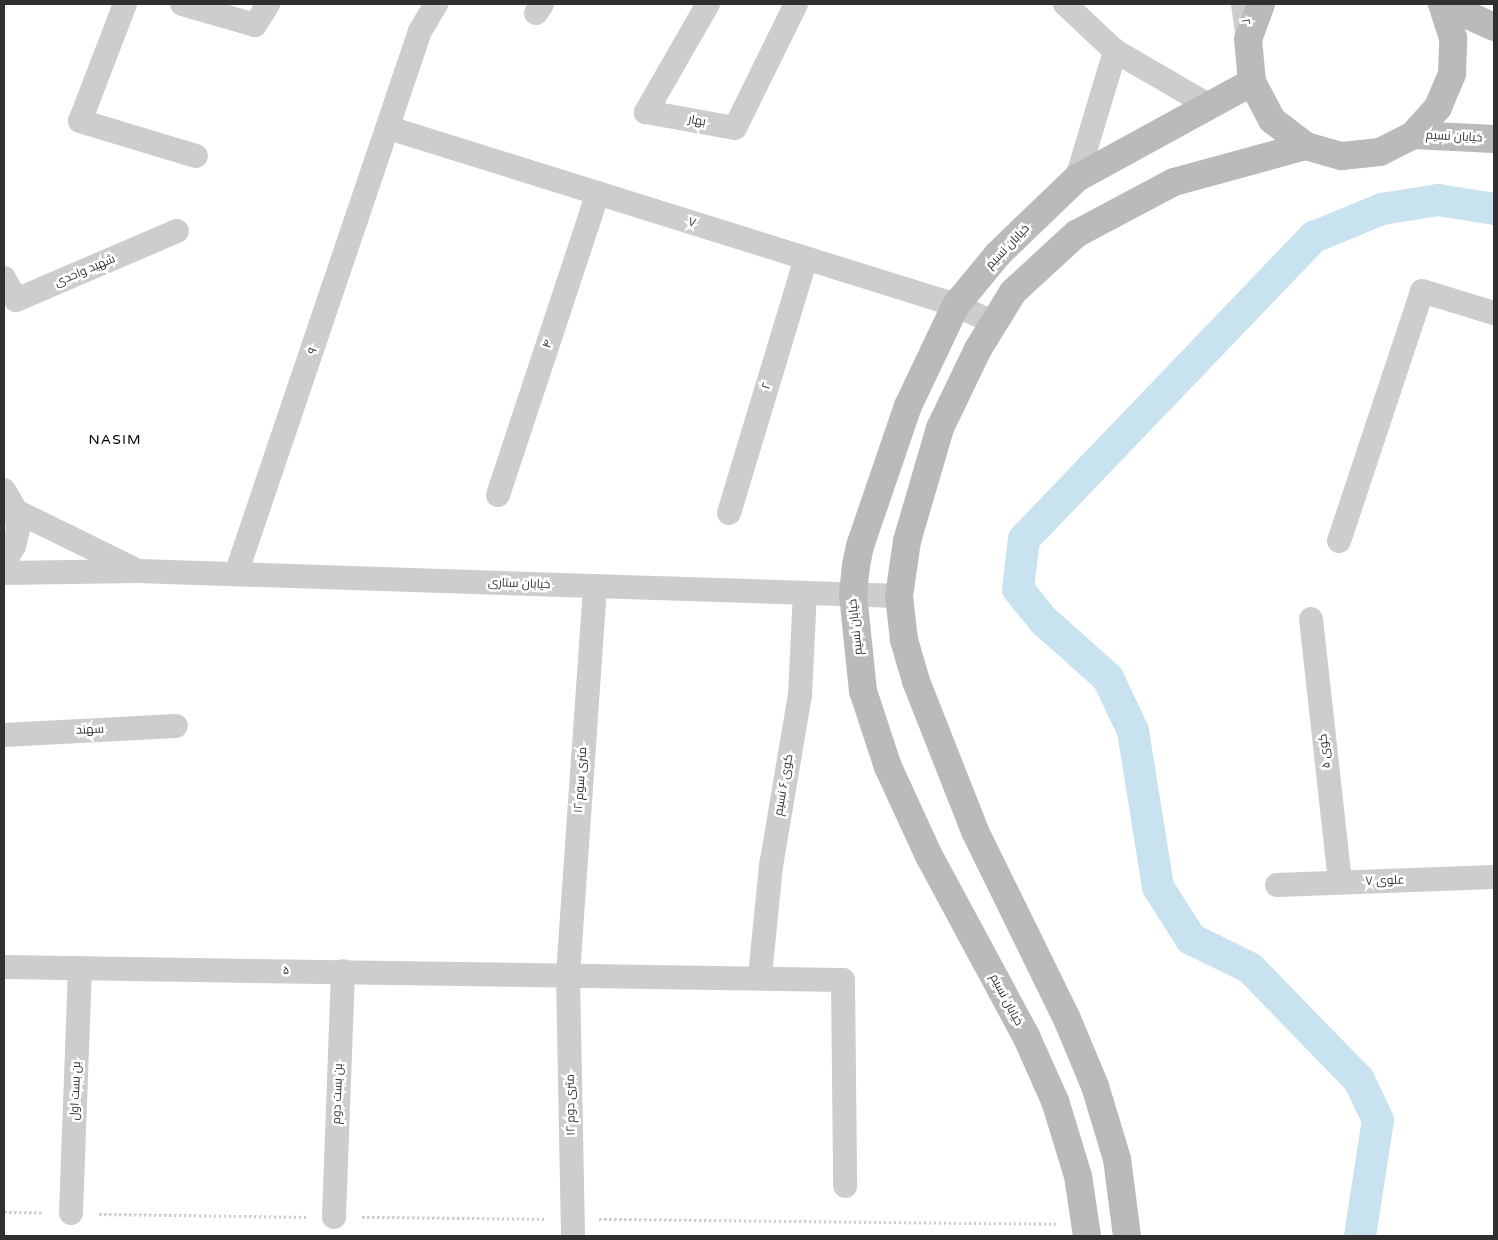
<!DOCTYPE html>
<meta charset="utf-8">
<style>
body{margin:0}
#map{position:relative;width:1498px;height:1240px;overflow:hidden;background:#fff;font-family:"Varela Round",Cairo,sans-serif}
div>[style]{position:absolute}
[style*='--x']{left:calc(var(--x)*1px);top:calc(var(--y)*1px);width:calc(var(--w)*1px);rotate:calc(var(--a)*1deg)}
.canal>*{height:32px;margin:-16px;padding:0 16px;transform-origin:16px;border-radius:16px;background:#c9e2ef}
.path>*{height:3px;margin-top:-1.5px;transform-origin:0;background:repeating-linear-gradient(90deg,#cdcdcd 0 2.5px,transparent 0 5px)}
.street>*{height:24px;margin:-12px;padding:0 12px;transform-origin:12px;border-radius:12px;background:#cdcdcd}
.secondary>*{height:28px;margin:-14px;padding:0 14px;transform-origin:14px;border-radius:14px;background:#bababa}
span{translate:-50% -50%;white-space:nowrap;text-align:center;line-height:1.15;-webkit-text-stroke:5px #fff;paint-order:stroke}
.street-label{font-size:12px;color:#303030}
.neighbourhood-label{font-size:14px;color:#000;letter-spacing:1px}
.frame{position:absolute;inset:0;border:5px solid #303030;pointer-events:none}
</style>
<div id="map">
<div class="canal">
<div style="--x:1360;--y:1236;--w:117;--a:-81.2"></div>
<div style="--x:1378;--y:1120;--w:44;--a:-115.4"></div>
<div style="--x:1359;--y:1080;--w:156;--a:-134.2"></div>
<div style="--x:1250;--y:968;--w:66;--a:-153.8"></div>
<div style="--x:1191;--y:939;--w:62;--a:-122.4"></div>
<div style="--x:1158;--y:887;--w:158;--a:-99.1"></div>
<div style="--x:1133;--y:731;--w:59;--a:-115.3"></div>
<div style="--x:1108;--y:678;--w:86;--a:-138.3"></div>
<div style="--x:1044;--y:621;--w:41;--a:-129.1"></div>
<div style="--x:1018;--y:589;--w:50;--a:-83.2"></div>
<div style="--x:1024;--y:539;--w:419;--a:-46.2"></div>
<div style="--x:1314;--y:237;--w:74;--a:-22.4"></div>
<div style="--x:1382;--y:209;--w:57;--a:-9.1"></div>
<div style="--x:1438;--y:200;--w:57;--a:9.1"></div>
</div>
<div class="path">
<div style="--x:4;--y:1212;--w:39;--a:1"></div>
<div style="--x:99;--y:1214;--w:207;--a:0.8"></div>
<div style="--x:362;--y:1217;--w:184;--a:0.6"></div>
<div style="--x:599;--y:1219;--w:457;--a:0.6"></div>
</div>
<div class="street">
<div style="--x:125;--y:4;--w:125;--a:111"></div>
<div style="--x:80;--y:121;--w:121;--a:16.8"></div>
<div style="--x:182;--y:4;--w:76;--a:16"></div>
<div style="--x:255;--y:25;--w:25;--a:-58"></div>
<div style="--x:708;--y:4;--w:125;--a:119.9"></div>
<div style="--x:646;--y:112;--w:90;--a:10.2"></div>
<div style="--x:735;--y:128;--w:138;--a:-63.8"></div>
<div style="--x:1065;--y:4;--w:69;--a:43.2"></div>
<div style="--x:1115;--y:51;--w:108;--a:30.1"></div>
<div style="--x:1243;--y:4;--w:35;--a:82"></div>
<div style="--x:536;--y:13;--w:11;--a:-56"></div>
<div style="--x:389;--y:128;--w:594;--a:17.34"></div>
<div style="--x:956;--y:305;--w:42;--a:25.3"></div>
<div style="--x:1077;--y:178;--w:133;--a:-73.3"></div>
<div style="--x:4;--y:278;--w:25;--a:61"></div>
<div style="--x:16;--y:300;--w:175;--a:-23.2"></div>
<div style="--x:4;--y:490;--w:24;--a:60"></div>
<div style="--x:16;--y:511;--w:18;--a:84"></div>
<div style="--x:18;--y:529;--w:17;--a:103"></div>
<div style="--x:14;--y:546;--w:20;--a:120"></div>
<div style="--x:498;--y:495;--w:318;--a:-71.7"></div>
<div style="--x:16;--y:511;--w:131;--a:26.2"></div>
<div style="--x:729;--y:513;--w:266;--a:-73.2"></div>
<div style="--x:1339;--y:541;--w:263;--a:-71.6"></div>
<div style="--x:1422;--y:291;--w:75;--a:17"></div>
<div style="--x:4;--y:573;--w:134;--a:-0.9"></div>
<div style="--x:138;--y:571;--w:761;--a:1.88"></div>
<div style="--x:236;--y:574;--w:573;--a:-71.28"></div>
<div style="--x:420;--y:31;--w:31;--a:-59"></div>
<div style="--x:1311;--y:619;--w:265;--a:83.7"></div>
<div style="--x:4;--y:735;--w:172;--a:-3"></div>
<div style="--x:1277;--y:885;--w:217;--a:-2.1"></div>
<div style="--x:4;--y:967;--w:839;--a:0.89"></div>
<div style="--x:843;--y:980;--w:206;--a:89.4"></div>
<div style="--x:760;--y:976;--w:111;--a:-84.3"></div>
<div style="--x:771;--y:866;--w:173;--a:-80.4"></div>
<div style="--x:800;--y:695;--w:102;--a:-87.2"></div>
<div style="--x:71;--y:1213;--w:245;--a:-87.9"></div>
<div style="--x:334;--y:1217;--w:246;--a:-87.9"></div>
<div style="--x:573;--y:1236;--w:262;--a:-91.1"></div>
<div style="--x:568;--y:974;--w:389;--a:-86"></div>
</div>
<div class="secondary">
<div style="--x:1261;--y:4;--w:37;--a:110"></div>
<div style="--x:1248;--y:39;--w:43;--a:84.7"></div>
<div style="--x:1252;--y:82;--w:43;--a:62.2"></div>
<div style="--x:1272;--y:120;--w:43;--a:37.4"></div>
<div style="--x:1306;--y:146;--w:37;--a:16"></div>
<div style="--x:1342;--y:156;--w:38;--a:-6"></div>
<div style="--x:1380;--y:152;--w:37;--a:-27"></div>
<div style="--x:1413;--y:135;--w:38;--a:-48"></div>
<div style="--x:1438;--y:107;--w:36;--a:-67"></div>
<div style="--x:1452;--y:74;--w:36;--a:-88"></div>
<div style="--x:1453;--y:38;--w:36;--a:-108"></div>
<div style="--x:1443;--y:4;--w:56;--a:24.3"></div>
<div style="--x:1413;--y:135;--w:81;--a:2.8"></div>
<div style="--x:1087;--y:1236;--w:61;--a:-98.5"></div>
<div style="--x:1078;--y:1176;--w:78;--a:-107"></div>
<div style="--x:1055;--y:1101;--w:71;--a:-114"></div>
<div style="--x:1026;--y:1036;--w:204;--a:-118.3"></div>
<div style="--x:929;--y:856;--w:98;--a:-114.7"></div>
<div style="--x:888;--y:767;--w:80;--a:-108.2"></div>
<div style="--x:863;--y:691;--w:98;--a:-95.9"></div>
<div style="--x:853;--y:594;--w:28;--a:-84"></div>
<div style="--x:856;--y:566;--w:20;--a:-79"></div>
<div style="--x:860;--y:546;--w:148;--a:-71.1"></div>
<div style="--x:908;--y:406;--w:112;--a:-64.6"></div>
<div style="--x:956;--y:305;--w:66;--a:-50.5"></div>
<div style="--x:998;--y:254;--w:110;--a:-43.9"></div>
<div style="--x:1077;--y:178;--w:200;--a:-28.7"></div>
<div style="--x:1127;--y:1236;--w:78;--a:-97.4"></div>
<div style="--x:1117;--y:1159;--w:76;--a:-106.8"></div>
<div style="--x:1095;--y:1086;--w:73;--a:-112.7"></div>
<div style="--x:1067;--y:1019;--w:209;--a:-116.1"></div>
<div style="--x:975;--y:831;--w:161;--a:-111.5"></div>
<div style="--x:916;--y:681;--w:43;--a:-106.3"></div>
<div style="--x:904;--y:640;--w:44;--a:-96.5"></div>
<div style="--x:899;--y:596;--w:56;--a:-81.7"></div>
<div style="--x:907;--y:541;--w:118;--a:-73.7"></div>
<div style="--x:940;--y:428;--w:88;--a:-64.3"></div>
<div style="--x:978;--y:349;--w:67;--a:-58.4"></div>
<div style="--x:1013;--y:292;--w:86;--a:-42.6"></div>
<div style="--x:1076;--y:234;--w:111;--a:-28"></div>
<div style="--x:1174;--y:182;--w:137;--a:-15.3"></div>
</div>
<div class="street-label">
<span style="left:1245px;top:22px;rotate:82deg">۲</span>
<span style="left:697px;top:121px;rotate:10deg">بهار</span>
<span style="left:1454px;top:137px;rotate:3deg">خیابان نسیم</span>
<span style="left:692px;top:223px;rotate:17deg">۷</span>
<span style="left:1008px;top:247px;rotate:-46deg">خیابان نسیم</span>
<span style="left:85px;top:271px;rotate:-23deg">شهید واحدی</span>
<span style="left:548px;top:344px;rotate:-72deg">۴</span>
<span style="left:313px;top:351px;rotate:-71deg">۹</span>
<span style="left:767px;top:386px;rotate:-73deg">۲</span>
<span style="left:519px;top:584px;rotate:2deg">خیابان ستاری</span>
<span style="left:856px;top:627px;rotate:-96deg">خیابان نسیم</span>
<span style="left:90px;top:730px;rotate:-3deg">سهند</span>
<span style="left:1325px;top:751px;rotate:-96deg">کوی ۵</span>
<span style="left:581px;top:780px;rotate:-86deg">۱۲ متری سوم</span>
<span style="left:784px;top:785px;rotate:-80deg">کوی ۶ نسیم</span>
<span style="left:1385px;top:881px;rotate:-2deg">علوی ۷</span>
<span style="left:286px;top:971px;rotate:1deg">۵</span>
<span style="left:1006px;top:1000px;rotate:62deg">خیابان نسیم</span>
<span style="left:76px;top:1091px;rotate:-88deg">بن بست اول</span>
<span style="left:338px;top:1094px;rotate:-88deg">بن بست دوم</span>
<span style="left:571px;top:1105px;rotate:-91deg">۱۲ متری دوم</span>
</div>
<div class="neighbourhood-label">
<span style="left:115px;top:440px">NASIM</span>
</div>
<div class="frame"></div>
</div>
